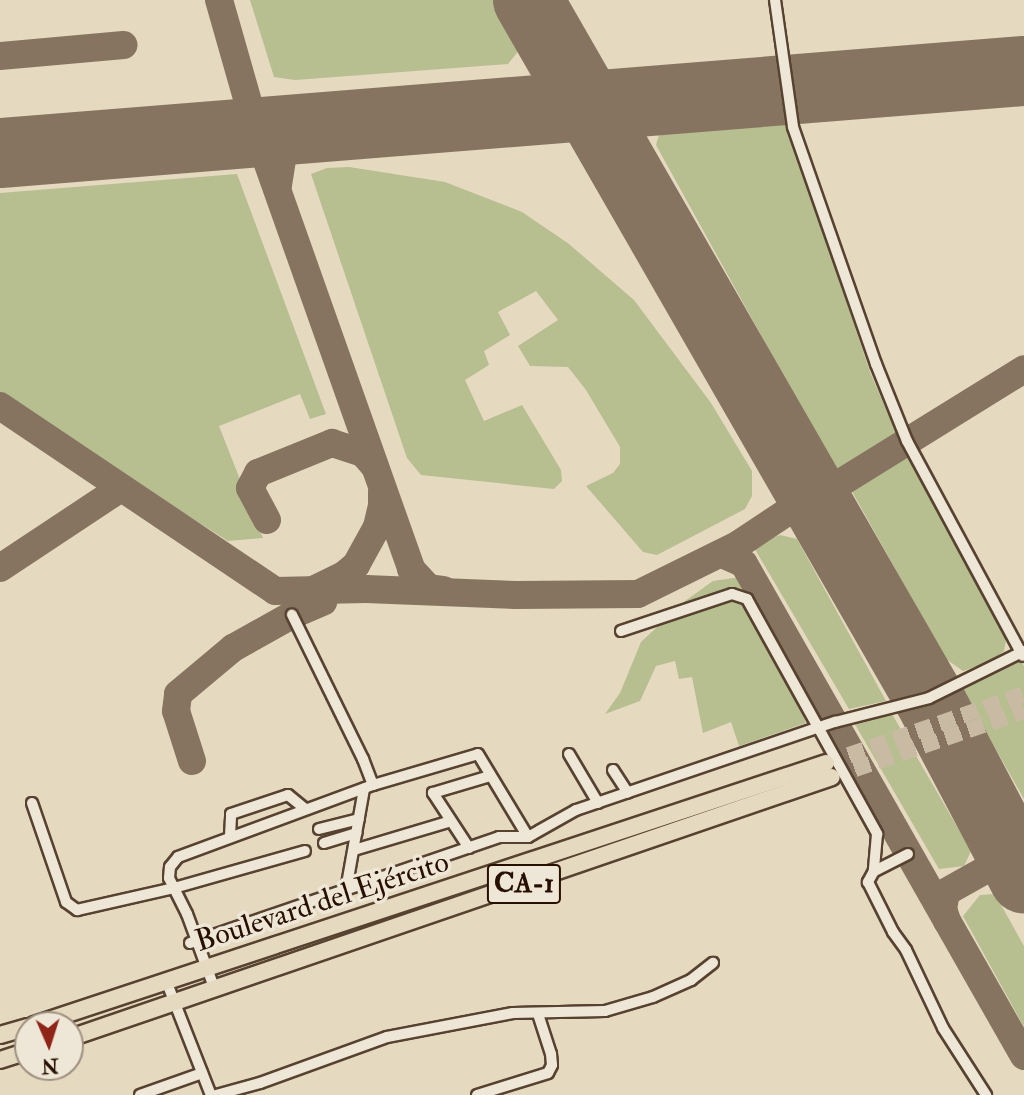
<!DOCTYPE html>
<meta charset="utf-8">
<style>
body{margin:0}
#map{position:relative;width:1024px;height:1095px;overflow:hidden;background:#e5d9c0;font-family:"IM FELL Double Pica",serif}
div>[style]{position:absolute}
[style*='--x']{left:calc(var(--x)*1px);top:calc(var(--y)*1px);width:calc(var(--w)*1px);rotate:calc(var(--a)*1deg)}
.green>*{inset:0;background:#b7be90}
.taxiway>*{height:28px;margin:-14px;padding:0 14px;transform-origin:14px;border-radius:14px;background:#867460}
.runway>*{height:70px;margin:-35px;padding:0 35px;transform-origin:35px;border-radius:35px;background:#867460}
.highway-tunnel>*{height:16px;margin-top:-8px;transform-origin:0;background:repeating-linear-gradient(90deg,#c9bba3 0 16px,transparent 0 24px)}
.roads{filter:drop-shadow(2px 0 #574230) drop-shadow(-2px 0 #574230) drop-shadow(0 2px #574230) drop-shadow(0 -2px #574230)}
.minor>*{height:10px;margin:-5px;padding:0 5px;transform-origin:5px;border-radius:5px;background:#eee6d6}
.highway>*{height:16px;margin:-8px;padding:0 8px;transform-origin:8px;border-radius:8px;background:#e5d9c0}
span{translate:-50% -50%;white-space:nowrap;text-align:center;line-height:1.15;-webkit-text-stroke:7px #eee6d6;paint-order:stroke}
.shield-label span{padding:2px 5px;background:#eee6d6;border:2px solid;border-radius:5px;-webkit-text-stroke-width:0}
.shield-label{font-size:28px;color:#281000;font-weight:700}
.street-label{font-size:30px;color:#281000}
.north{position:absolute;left:14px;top:1011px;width:70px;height:70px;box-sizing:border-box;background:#eee6d6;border:2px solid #9f9080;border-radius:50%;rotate:177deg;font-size:19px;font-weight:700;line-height:28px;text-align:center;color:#281000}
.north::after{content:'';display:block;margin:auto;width:24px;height:32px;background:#8f2418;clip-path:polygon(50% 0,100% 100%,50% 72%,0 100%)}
</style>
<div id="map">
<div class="green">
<div style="clip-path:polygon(250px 0,494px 0,515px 30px,520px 49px,508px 64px,295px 80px,274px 77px)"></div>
<div style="clip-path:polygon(786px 122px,870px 372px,897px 435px,836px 471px,656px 145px,659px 135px)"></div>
<div style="clip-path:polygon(349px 167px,445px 182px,522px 212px,569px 244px,634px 300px,711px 403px,752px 471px,752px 496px,745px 509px,657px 555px,643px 552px,586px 486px,613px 473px,620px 464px,620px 447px,586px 390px,568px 367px,530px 366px,518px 346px,558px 320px,536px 291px,498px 312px,510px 335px,484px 351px,489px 365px,465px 380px,484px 421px,522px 405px,561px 470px,562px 481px,554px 489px,421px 475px,407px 458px,311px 174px,327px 168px)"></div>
<div style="clip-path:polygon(237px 174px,326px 414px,310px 419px,300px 394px,219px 426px,263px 538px,228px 541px,0 397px,0 193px)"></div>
<div style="clip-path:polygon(909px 452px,1007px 634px,1004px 651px,991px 661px,963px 671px,946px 659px,850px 488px)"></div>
<div style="clip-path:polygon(780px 535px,797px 539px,886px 701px,849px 709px,753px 546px)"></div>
<div style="clip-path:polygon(741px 577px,806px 723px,739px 746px,731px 722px,703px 733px,692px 677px,679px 679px,675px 661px,656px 666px,640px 701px,605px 714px,620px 693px,641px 642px,685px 601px,713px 581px)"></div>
<div style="clip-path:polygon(1021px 661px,1024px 666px,1024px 799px,961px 688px)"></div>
<div style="clip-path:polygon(888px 707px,971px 851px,964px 866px,939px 869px,853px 721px)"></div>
<div style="clip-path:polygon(995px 894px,1024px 946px,1024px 1027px,963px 916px,980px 895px)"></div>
</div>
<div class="taxiway">
<div style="--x:219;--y:0;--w:138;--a:74.1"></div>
<div style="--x:257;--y:133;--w:462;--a:70.5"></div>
<div style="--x:411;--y:569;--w:26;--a:47"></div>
<div style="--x:429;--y:588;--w:15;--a:8"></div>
<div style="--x:0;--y:56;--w:124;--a:-5.1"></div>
<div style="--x:552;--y:109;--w:26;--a:9"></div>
<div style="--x:578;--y:113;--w:23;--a:29"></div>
<div style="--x:552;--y:109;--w:23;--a:-49"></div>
<div style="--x:567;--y:92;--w:21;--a:-87"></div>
<div style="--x:278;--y:185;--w:32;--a:-81"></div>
<div style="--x:283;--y:153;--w:11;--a:-52"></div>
<div style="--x:290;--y:144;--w:30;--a:-33"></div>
<div style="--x:0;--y:406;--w:331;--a:33.9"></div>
<div style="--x:275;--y:591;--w:91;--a:-1.3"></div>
<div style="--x:366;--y:589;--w:150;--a:2.3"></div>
<div style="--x:516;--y:595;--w:122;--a:-0.5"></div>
<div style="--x:638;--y:594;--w:113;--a:-26.3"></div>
<div style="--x:739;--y:544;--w:58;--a:-33.7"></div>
<div style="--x:787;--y:512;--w:20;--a:-57"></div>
<div style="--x:798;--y:495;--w:28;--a:-96"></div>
<div style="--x:813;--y:500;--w:248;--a:-31.8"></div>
<div style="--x:787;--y:512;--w:21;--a:-5"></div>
<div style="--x:808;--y:510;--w:10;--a:24"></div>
<div style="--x:817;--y:514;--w:17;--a:50"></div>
<div style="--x:267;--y:520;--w:36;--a:-118"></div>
<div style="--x:250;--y:488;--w:17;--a:-62"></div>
<div style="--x:258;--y:473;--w:80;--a:-22.1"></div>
<div style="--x:332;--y:443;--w:33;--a:18"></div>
<div style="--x:363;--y:453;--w:18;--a:49"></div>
<div style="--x:722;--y:554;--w:24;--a:24"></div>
<div style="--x:744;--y:564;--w:566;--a:60.36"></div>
<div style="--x:0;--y:568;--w:145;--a:-33.5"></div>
<div style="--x:315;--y:589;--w:32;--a:-26"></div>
<div style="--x:344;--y:575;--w:16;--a:-40"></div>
<div style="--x:356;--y:565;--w:43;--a:-61.1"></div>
<div style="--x:377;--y:527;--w:22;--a:-77"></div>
<div style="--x:382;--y:506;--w:14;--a:-90"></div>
<div style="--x:192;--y:761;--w:52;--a:-107.7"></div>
<div style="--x:176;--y:711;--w:17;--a:-83"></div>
<div style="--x:178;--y:694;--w:72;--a:-39.9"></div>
<div style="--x:233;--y:648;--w:68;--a:-29.2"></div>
<div style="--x:292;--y:615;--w:34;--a:-23"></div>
<div style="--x:987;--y:869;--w:21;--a:-61"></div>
<div style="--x:997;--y:851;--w:32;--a:-99"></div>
<div style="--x:947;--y:921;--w:13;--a:-108"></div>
<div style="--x:943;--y:909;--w:17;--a:-80"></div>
<div style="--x:946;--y:892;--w:47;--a:-29.3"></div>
<div style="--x:987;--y:869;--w:19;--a:-3"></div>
<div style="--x:1006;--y:868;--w:22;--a:36"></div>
</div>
<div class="runway">
<div style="--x:528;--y:0;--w:805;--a:60.12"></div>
<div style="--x:929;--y:698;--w:204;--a:62.2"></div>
<div style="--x:0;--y:153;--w:1027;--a:-4.58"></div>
</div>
<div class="highway-tunnel">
<div style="--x:826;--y:763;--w:210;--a:-19.2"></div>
<div style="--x:832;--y:777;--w:203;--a:-19"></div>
</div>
<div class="roads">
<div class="minor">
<div style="--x:775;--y:0;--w:128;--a:81.9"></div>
<div style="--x:793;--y:127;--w:251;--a:70.7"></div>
<div style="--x:876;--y:364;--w:83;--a:68.1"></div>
<div style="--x:907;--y:441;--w:244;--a:61.7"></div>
<div style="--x:621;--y:631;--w:117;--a:-18.4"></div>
<div style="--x:732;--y:594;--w:16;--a:18"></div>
<div style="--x:747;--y:599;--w:269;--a:61"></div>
<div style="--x:877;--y:834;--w:37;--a:95"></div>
<div style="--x:569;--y:754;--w:57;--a:59.4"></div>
<div style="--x:613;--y:770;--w:27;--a:57"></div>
<div style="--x:373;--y:785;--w:109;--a:-16.4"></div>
<div style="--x:478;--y:754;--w:97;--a:58.9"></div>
<div style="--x:32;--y:803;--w:105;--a:71"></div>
<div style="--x:66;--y:902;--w:14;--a:36"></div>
<div style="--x:77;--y:910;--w:99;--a:-12.8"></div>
<div style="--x:174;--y:888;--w:136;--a:-15.8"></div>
<div style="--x:319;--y:829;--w:41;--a:-14"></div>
<div style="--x:230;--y:836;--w:22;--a:-87"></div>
<div style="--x:231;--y:814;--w:60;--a:-18.4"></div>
<div style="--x:288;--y:795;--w:22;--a:39"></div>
<div style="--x:324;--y:843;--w:34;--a:-17"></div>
<div style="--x:469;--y:848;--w:66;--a:-123.2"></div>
<div style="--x:433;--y:793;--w:59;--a:-16.6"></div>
<div style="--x:354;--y:850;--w:101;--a:-16.6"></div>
<div style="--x:908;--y:854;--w:38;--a:153"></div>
<div style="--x:874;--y:871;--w:13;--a:119"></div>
<div style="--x:868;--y:882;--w:56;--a:63.4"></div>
<div style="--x:893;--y:932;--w:22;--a:54"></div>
<div style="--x:906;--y:950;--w:86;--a:64.6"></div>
<div style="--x:943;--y:1028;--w:80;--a:57.3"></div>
<div style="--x:346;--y:890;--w:103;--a:-79.9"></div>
<div style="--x:190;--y:943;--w:327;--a:-18.9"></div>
<div style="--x:499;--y:837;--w:29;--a:0"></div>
<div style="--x:528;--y:837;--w:55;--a:-29.4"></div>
<div style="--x:576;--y:810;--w:274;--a:-18.8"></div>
<div style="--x:835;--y:722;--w:97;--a:-14.3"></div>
<div style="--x:929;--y:698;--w:106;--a:-26.3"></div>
<div style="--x:167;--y:983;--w:120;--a:68.6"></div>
<div style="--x:215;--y:990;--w:81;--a:-110.2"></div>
<div style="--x:187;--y:914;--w:40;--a:-116.6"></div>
<div style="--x:169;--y:878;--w:11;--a:-85"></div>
<div style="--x:170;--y:867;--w:13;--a:-51"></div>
<div style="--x:178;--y:857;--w:208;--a:-20.3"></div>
<div style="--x:373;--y:785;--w:28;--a:-111"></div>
<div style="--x:363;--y:759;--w:161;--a:-116.2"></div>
<div style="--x:140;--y:1095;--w:66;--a:-19.5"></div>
<div style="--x:216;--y:1095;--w:46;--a:-15.3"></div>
<div style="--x:260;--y:1083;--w:135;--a:-19.9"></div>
<div style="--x:387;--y:1037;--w:128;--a:-10.8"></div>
<div style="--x:513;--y:1013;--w:92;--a:-1.2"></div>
<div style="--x:605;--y:1011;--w:50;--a:-16.3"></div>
<div style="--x:653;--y:997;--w:42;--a:-24.1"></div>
<div style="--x:691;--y:980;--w:28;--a:-38"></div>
<div style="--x:477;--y:1095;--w:74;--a:-17.2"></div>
<div style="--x:548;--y:1073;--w:9;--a:-63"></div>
<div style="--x:552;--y:1065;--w:11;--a:-95"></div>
<div style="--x:551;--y:1054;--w:42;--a:-108"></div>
</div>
<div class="highway">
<div style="--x:34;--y:1025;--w:834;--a:-18.3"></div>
<div style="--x:0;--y:1035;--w:29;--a:-16"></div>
<div style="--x:70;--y:1038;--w:805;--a:-18.91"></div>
<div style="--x:0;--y:1060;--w:29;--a:-18"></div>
</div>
</div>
<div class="shield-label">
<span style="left:524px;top:884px">CA-1</span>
</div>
<div class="street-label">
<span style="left:322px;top:902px;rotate:-18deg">Boulevard del Ejército</span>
</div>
<div class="north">N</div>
</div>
